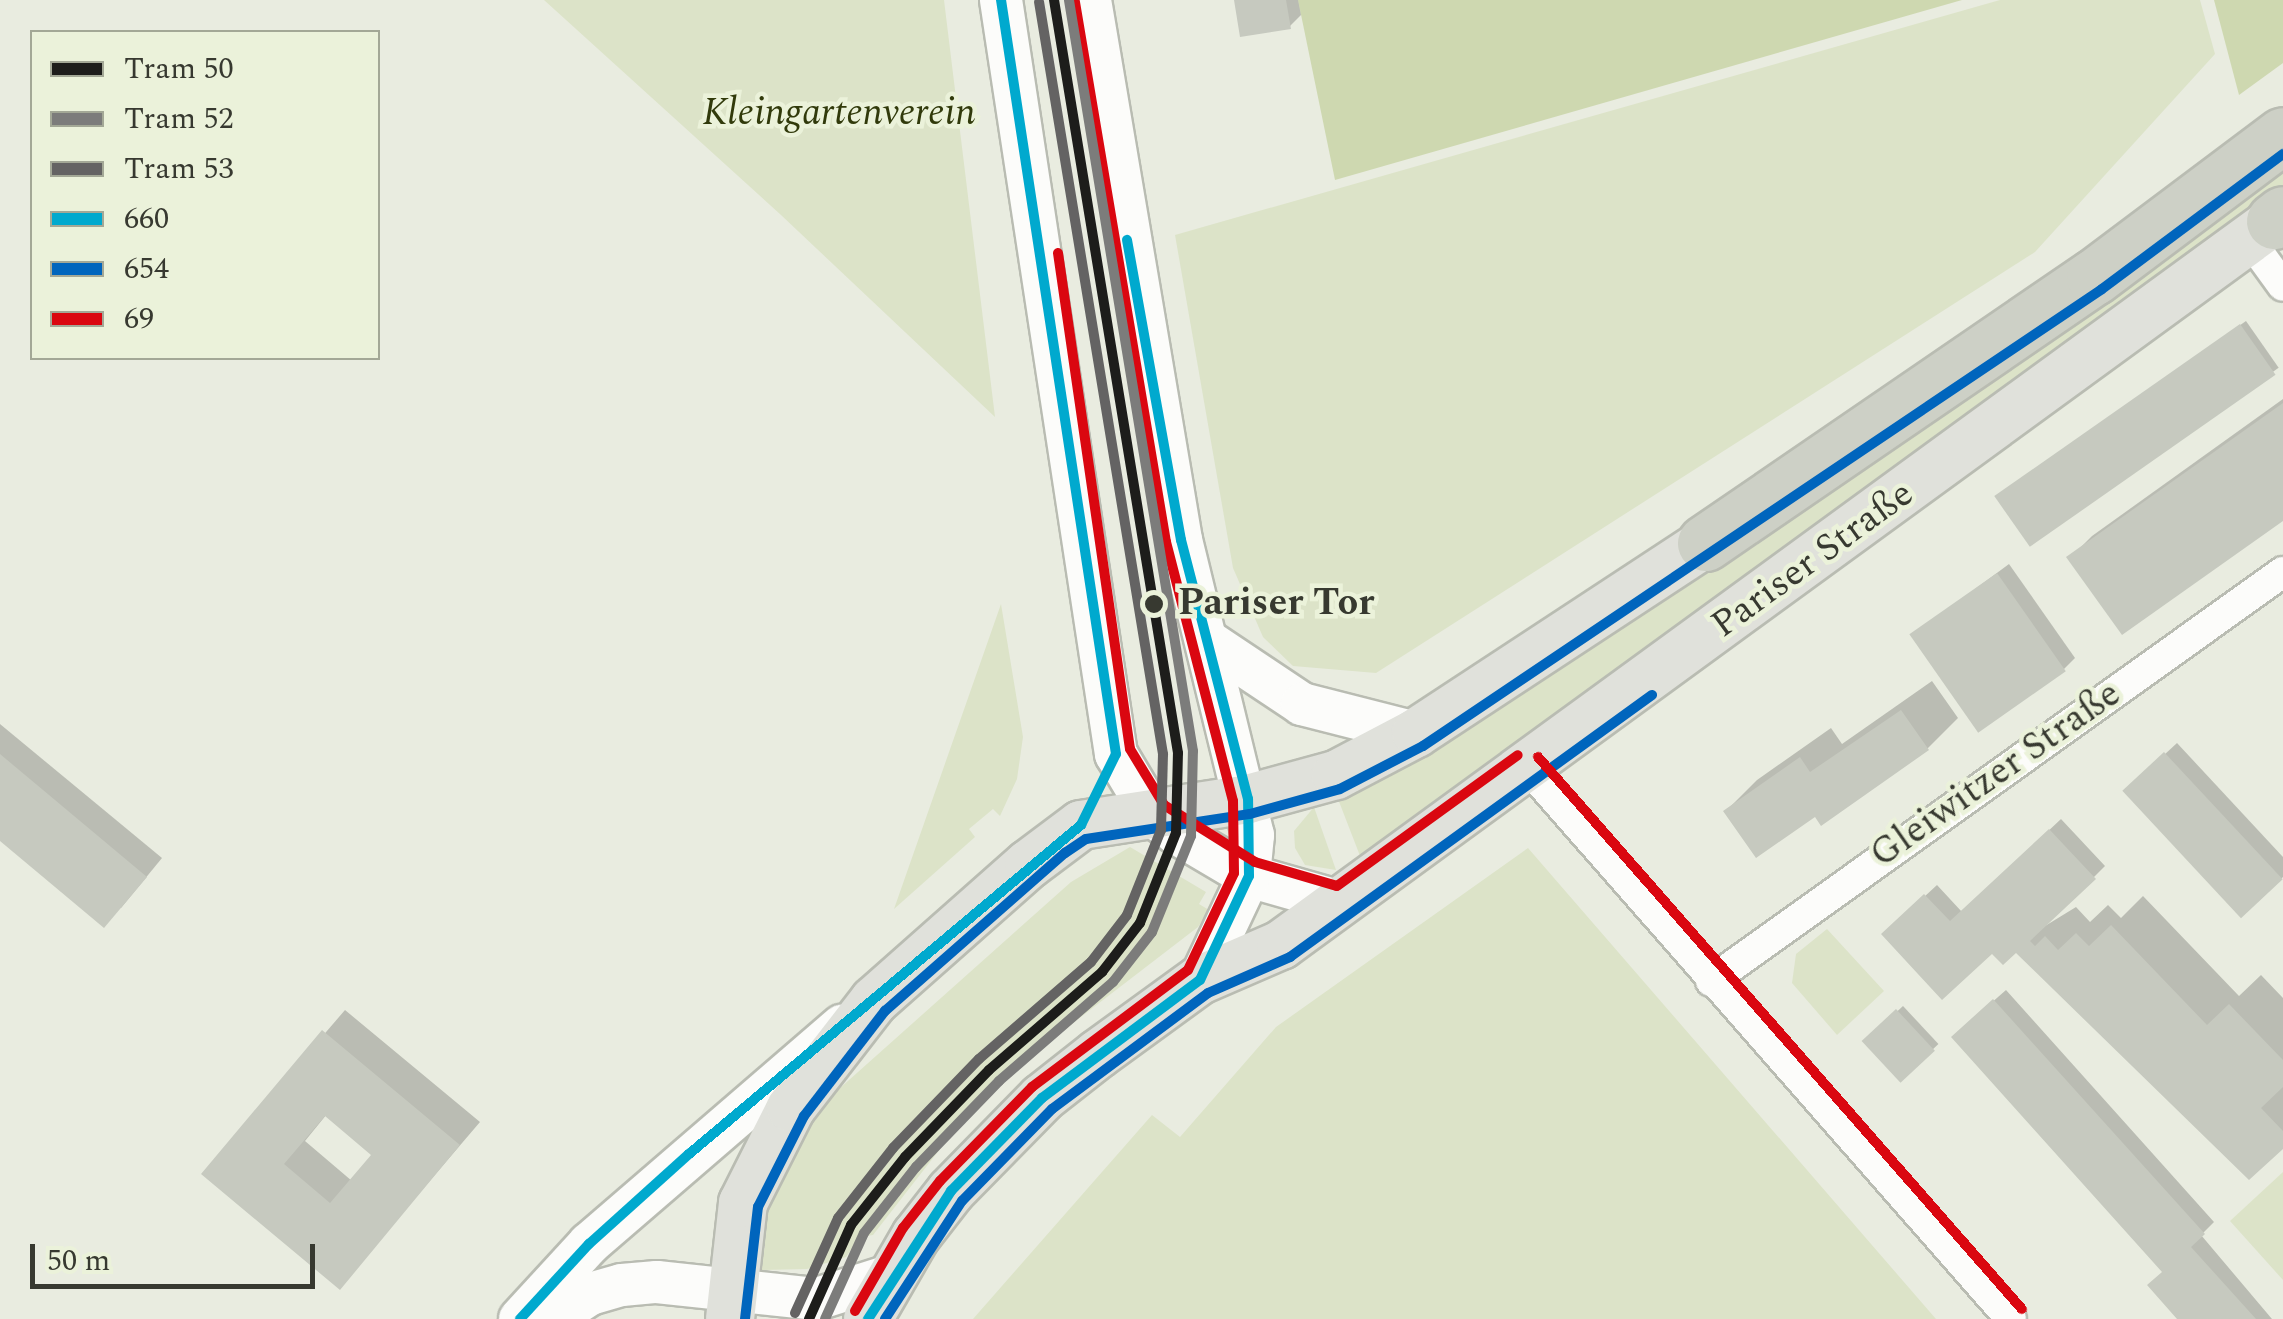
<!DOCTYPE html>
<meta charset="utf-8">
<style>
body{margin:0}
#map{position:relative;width:2283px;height:1319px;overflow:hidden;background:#e9ece0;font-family:Spectral,serif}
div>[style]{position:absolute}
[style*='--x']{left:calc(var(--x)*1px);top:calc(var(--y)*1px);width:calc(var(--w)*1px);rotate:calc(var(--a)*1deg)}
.green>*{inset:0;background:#dce3c8}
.forest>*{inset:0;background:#ced8b0}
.shadow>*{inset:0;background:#0003;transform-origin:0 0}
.building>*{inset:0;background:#c6c9bf;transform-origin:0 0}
.roads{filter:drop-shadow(2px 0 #b9bcb2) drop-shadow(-2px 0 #b9bcb2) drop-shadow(0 2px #b9bcb2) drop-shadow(0 -2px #b9bcb2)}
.street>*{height:30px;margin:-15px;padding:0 15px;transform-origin:15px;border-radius:15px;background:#fcfcfa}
.secondary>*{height:42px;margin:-21px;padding:0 21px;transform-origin:21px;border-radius:21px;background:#fcfcfa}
.primary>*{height:48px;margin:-24px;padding:0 24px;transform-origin:24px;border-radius:24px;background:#e0e1db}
.highway>*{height:55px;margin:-27.5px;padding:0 27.5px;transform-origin:27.5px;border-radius:27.5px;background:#cdd0c6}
.bus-1>*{height:10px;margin:-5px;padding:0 5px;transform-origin:5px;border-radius:5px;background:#00a9ce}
.bus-2>*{height:10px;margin:-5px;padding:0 5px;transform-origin:5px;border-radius:5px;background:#0065bd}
.bus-3>*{height:10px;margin:-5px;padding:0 5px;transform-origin:5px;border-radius:5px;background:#da0710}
.tram-1>*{height:10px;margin:-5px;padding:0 5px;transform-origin:5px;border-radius:5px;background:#1d1d1b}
.tram-2>*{height:10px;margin:-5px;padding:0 5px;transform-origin:5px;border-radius:5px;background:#7c7c7b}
.tram-3>*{height:10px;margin:-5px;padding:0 5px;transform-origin:5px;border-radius:5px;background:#646363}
.dots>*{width:28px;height:28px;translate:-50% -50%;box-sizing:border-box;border:5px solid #ebf2da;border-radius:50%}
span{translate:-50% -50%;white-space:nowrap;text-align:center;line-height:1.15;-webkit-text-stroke:9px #ebf2da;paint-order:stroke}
.park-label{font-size:38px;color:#313a0b;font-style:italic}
.street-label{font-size:38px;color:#373930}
.stop-label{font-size:38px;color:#373930;font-weight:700}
.left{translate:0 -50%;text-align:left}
.legend{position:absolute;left:30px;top:30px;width:350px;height:330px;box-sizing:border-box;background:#ebf2da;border:2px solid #a3a896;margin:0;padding:12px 18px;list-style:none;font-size:30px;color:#373930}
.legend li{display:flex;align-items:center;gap:20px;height:50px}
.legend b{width:50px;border:2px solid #a3a896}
.scale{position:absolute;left:30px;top:1244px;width:285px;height:45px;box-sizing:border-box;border:5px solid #373930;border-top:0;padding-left:12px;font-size:30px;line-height:35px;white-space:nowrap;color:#373930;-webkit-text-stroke:8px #ebf2da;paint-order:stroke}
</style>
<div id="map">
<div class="green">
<div style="clip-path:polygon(544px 0,944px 0,995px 417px,781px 215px)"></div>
<div style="clip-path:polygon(2000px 0,2200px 0,2215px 54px,2035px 252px,1376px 673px,1293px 666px,1263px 637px,1233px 568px,1175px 235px)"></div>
<div style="clip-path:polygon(2283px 158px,2283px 185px,2189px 259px,1362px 861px,1338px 799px,1482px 717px)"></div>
<div style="clip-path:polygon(1001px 604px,1023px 737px,1017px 779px,1000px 816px,993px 809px,969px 829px,975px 837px,894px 909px)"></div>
<div style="clip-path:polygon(1314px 807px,1336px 870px,1305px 865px,1295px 848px,1294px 831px)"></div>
<div style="clip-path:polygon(1130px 847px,1206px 892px,1199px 904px,1209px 910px,1198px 927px,1051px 1040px,965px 1117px,873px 1235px,860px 1237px,846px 1257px,807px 1269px,760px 1270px,765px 1246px,756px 1243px,762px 1216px,806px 1126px,830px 1097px,1071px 882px)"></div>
<div style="clip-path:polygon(1528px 848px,1936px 1319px,973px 1319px,1152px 1115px,1180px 1137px,1276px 1027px)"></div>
<div style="clip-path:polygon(1827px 929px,1884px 991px,1837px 1035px,1792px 983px,1796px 954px)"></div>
<div style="clip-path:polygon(2283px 1172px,2283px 1280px,2230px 1221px)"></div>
</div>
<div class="forest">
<div style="clip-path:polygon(1298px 0,1962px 0,1335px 180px)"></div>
<div style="clip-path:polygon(2214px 0,2283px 0,2283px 63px,2239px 95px)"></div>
</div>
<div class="shadow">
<div style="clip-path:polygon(1236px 0,1298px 0,1301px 15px,1289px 27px)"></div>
<div style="left:2246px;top:321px;width:57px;height:298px;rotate:55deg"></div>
<div style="clip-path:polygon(2283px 399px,2283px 518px,2070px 558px,2092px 536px)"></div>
<div style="clip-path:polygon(2009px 564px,2075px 658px,2064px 669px,1913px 635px)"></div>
<div style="clip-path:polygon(1932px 681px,1958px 718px,1928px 748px,1815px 813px,1726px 811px,1757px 780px,1831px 728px,1842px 744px)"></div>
<div style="clip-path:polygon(0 724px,162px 858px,121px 908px,0 838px)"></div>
<div style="clip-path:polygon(2177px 743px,2283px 857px,2283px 877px,2242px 915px,2137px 780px)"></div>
<div style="clip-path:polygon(2061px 819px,2105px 866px,2045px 926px,2076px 907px,2090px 922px,2108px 905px,2121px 918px,2143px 896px,2239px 996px,2261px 975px,2283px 998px,2283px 1145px,2020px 953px,1884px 934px,1937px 885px,1962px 912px)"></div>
<div style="clip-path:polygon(2006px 990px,2214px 1222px,2201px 1235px,2272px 1319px,2181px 1319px,2165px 1271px,1965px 1026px)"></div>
<div style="left:1903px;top:1006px;width:52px;height:52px;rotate:47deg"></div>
<div style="clip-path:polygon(evenodd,345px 1010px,480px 1122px,340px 1286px,204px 1174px,345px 1010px,327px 1114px,374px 1154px,352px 1181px,305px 1141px,327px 1114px)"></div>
</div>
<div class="building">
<div style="clip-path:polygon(1234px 0,1286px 0,1291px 29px,1240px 37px)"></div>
<div style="left:2240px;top:324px;width:62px;height:300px;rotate:55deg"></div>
<div style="clip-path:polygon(2283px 403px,2283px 521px,2122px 635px,2066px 557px)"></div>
<div style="left:1997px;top:573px;width:120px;height:107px;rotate:55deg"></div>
<div style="clip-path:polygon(1901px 710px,1929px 750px,1821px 826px,1815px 817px,1756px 858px,1723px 811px,1800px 757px,1810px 772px)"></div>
<div style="left:2164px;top:752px;width:174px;height:57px;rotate:47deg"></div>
<div style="clip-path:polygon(0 754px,147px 877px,104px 928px,0 841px)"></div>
<div style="clip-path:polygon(2049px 829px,2096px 879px,2030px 941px,2035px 946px,2045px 936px,2058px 950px,2076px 933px,2089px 946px,2111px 925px,2207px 1025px,2229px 1004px,2283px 1060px,2283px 1087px,2261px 1108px,2283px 1131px,2283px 1149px,2249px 1180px,2016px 953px,2003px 965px,1992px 954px,1942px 1000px,1881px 934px,1924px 894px,1950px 921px)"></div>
<div style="clip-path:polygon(1993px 999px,2205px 1234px,2191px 1247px,2256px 1319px,2177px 1319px,2147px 1285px,2162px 1272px,1951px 1037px)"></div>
<div style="left:1896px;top:1009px;width:57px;height:47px;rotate:47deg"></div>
<div style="clip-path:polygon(evenodd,322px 1030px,460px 1145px,340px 1290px,201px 1174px,322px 1030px,325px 1116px,371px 1155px,330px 1203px,284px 1164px,325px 1116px)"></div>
</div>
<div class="roads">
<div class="street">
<div style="--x:2251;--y:242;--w:54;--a:54"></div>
<div style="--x:1527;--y:767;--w:734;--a:48.76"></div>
<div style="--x:1711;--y:981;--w:703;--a:-35.57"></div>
</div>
<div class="secondary">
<div style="--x:1001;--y:0;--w:763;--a:81.33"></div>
<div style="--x:1116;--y:754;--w:72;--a:59.2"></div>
<div style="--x:1153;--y:816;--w:29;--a:36"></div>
<div style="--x:1176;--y:833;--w:85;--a:30.5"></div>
<div style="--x:1249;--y:876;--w:95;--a:15.9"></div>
<div style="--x:1090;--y:0;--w:548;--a:80.43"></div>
<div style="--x:1181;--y:540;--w:304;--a:76.3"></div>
<div style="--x:1253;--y:835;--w:41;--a:95.6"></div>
<div style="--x:1249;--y:876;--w:115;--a:115.2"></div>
<div style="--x:1209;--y:642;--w:112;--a:33.7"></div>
<div style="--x:1302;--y:704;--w:118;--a:14.3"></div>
<div style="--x:520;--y:1319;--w:102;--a:-47.4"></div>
<div style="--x:589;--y:1244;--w:334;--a:-40.8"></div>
<div style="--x:552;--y:1319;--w:45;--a:-33.3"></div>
<div style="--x:590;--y:1294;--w:33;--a:-16"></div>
<div style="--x:622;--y:1285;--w:35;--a:-5"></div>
<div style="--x:657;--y:1282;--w:161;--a:6.1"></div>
<div style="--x:817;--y:1299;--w:79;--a:-17.7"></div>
</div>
<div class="primary">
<div style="--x:730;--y:1319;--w:117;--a:-83.6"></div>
<div style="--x:743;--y:1203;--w:106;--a:-63.2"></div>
<div style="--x:791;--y:1108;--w:135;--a:-52.2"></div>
<div style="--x:874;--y:1001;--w:207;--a:-41.5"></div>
<div style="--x:1029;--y:864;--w:65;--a:-36.9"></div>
<div style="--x:1081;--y:825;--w:169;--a:-8.8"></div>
<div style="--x:1248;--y:799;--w:91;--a:-15.3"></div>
<div style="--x:1336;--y:775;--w:90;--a:-27.7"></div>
<div style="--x:1416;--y:733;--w:346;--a:-33.3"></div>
<div style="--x:868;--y:1319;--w:96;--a:-60"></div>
<div style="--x:916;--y:1236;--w:57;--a:-52.1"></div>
<div style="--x:951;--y:1191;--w:130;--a:-45.6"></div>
<div style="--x:1042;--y:1098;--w:71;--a:-38.2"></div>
<div style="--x:1098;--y:1054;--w:126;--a:-36"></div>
<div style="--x:1200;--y:980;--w:88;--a:-23.4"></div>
<div style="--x:1281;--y:945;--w:1229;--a:-36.1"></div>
</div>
<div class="highway">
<div style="--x:2274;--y:221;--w:11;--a:-38"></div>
<div style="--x:1705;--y:543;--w:471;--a:-34.4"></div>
<div style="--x:2094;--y:277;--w:236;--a:-36.9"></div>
</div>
</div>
<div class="bus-1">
<div style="--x:520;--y:1319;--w:102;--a:-47.4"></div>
<div style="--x:589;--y:1244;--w:135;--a:-42"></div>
<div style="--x:689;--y:1154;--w:512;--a:-40.01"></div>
<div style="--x:1081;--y:825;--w:79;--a:-63.8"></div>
<div style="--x:1116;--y:754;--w:763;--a:-98.67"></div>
<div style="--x:868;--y:1319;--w:153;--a:-57"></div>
<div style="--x:951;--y:1191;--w:130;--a:-45.6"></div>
<div style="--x:1042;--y:1098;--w:197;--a:-36.8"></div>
<div style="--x:1200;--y:980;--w:115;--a:-64.8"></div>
<div style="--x:1249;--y:876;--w:77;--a:-90.7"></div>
<div style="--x:1248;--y:799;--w:268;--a:-104.5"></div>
<div style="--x:1181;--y:540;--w:305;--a:-100.2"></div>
</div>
<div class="bus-2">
<div style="--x:745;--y:1319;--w:113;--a:-83.4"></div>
<div style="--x:758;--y:1207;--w:102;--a:-63.2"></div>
<div style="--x:804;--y:1116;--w:133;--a:-52.4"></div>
<div style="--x:885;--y:1011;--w:240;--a:-41.3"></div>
<div style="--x:1065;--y:853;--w:25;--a:-34"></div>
<div style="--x:1086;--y:839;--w:166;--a:-8.7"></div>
<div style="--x:1250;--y:814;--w:93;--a:-15.5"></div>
<div style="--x:1340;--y:789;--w:93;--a:-27.4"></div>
<div style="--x:1423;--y:746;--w:818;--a:-33.94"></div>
<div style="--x:2102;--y:289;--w:226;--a:-36.7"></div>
<div style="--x:885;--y:1319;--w:141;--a:-56.9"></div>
<div style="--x:962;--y:1201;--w:129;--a:-45.6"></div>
<div style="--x:1052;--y:1109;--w:194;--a:-36.6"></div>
<div style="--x:1208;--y:993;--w:90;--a:-23.7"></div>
<div style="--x:1290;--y:957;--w:447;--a:-35.9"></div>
</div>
<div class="bus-3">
<div style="--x:1058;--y:253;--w:501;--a:81.74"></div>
<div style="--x:1130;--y:749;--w:66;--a:58.7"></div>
<div style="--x:1164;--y:805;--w:107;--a:32.1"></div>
<div style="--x:1255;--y:862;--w:85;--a:16.3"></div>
<div style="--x:1337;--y:886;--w:223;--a:-35.9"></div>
<div style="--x:1538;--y:757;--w:734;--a:48.76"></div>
<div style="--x:855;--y:1311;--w:96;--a:-60"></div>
<div style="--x:903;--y:1228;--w:60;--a:-51.8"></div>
<div style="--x:940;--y:1181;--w:132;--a:-45.6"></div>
<div style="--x:1032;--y:1087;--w:195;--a:-36.9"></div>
<div style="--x:1188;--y:970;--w:107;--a:-64.6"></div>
<div style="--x:1234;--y:873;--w:72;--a:-90.8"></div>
<div style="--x:1233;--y:801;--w:268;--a:-104.5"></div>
<div style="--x:1166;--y:542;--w:548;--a:-99.57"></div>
</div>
<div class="tram-1">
<div style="--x:809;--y:1319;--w:103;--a:-65.9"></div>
<div style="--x:851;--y:1225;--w:87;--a:-51.5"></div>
<div style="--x:905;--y:1157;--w:121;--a:-46"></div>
<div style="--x:989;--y:1070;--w:150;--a:-40.9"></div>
<div style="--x:1102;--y:972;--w:62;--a:-52.2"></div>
<div style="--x:1140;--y:923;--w:97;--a:-68.2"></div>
<div style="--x:1176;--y:833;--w:80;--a:-88.6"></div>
<div style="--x:1178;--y:753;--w:763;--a:-99.35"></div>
</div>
<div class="tram-2">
<div style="--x:825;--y:1319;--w:94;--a:-65.6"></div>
<div style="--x:864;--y:1233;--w:84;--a:-51.8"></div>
<div style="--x:916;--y:1167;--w:120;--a:-46"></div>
<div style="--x:999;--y:1081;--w:151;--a:-41"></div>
<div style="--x:1113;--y:982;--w:63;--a:-52"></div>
<div style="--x:1152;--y:932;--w:104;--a:-67.9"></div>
<div style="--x:1191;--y:836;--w:85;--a:-88.7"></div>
<div style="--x:1193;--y:751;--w:761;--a:-99.38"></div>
</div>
<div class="tram-3">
<div style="--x:795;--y:1313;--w:104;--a:-65.6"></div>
<div style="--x:838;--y:1218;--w:89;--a:-51.8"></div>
<div style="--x:893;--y:1148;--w:124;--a:-46"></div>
<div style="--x:979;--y:1059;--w:148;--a:-40.9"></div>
<div style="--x:1091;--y:962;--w:59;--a:-52.5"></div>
<div style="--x:1127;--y:915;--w:92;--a:-68.2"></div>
<div style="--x:1161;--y:830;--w:76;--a:-88.5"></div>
<div style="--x:1163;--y:754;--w:762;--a:-99.36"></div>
</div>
<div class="dots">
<div style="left:1154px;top:604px;background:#373930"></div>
</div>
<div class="park-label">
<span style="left:839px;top:114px">Kleingartenverein</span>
</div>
<div class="street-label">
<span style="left:1813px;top:560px;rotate:-36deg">Pariser Straße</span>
<span style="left:1996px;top:775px;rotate:-35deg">Gleiwitzer Straße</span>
</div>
<div class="stop-label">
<span class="left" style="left:1178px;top:604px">Pariser Tor</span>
</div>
<ul class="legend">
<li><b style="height:12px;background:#1d1d1b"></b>Tram 50</li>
<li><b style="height:12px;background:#7c7c7b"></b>Tram 52</li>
<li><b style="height:12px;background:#646363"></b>Tram 53</li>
<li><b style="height:12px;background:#00a9ce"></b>660</li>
<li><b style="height:12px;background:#0065bd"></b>654</li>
<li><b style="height:12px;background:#da0710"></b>69</li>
</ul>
<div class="scale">50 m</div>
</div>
